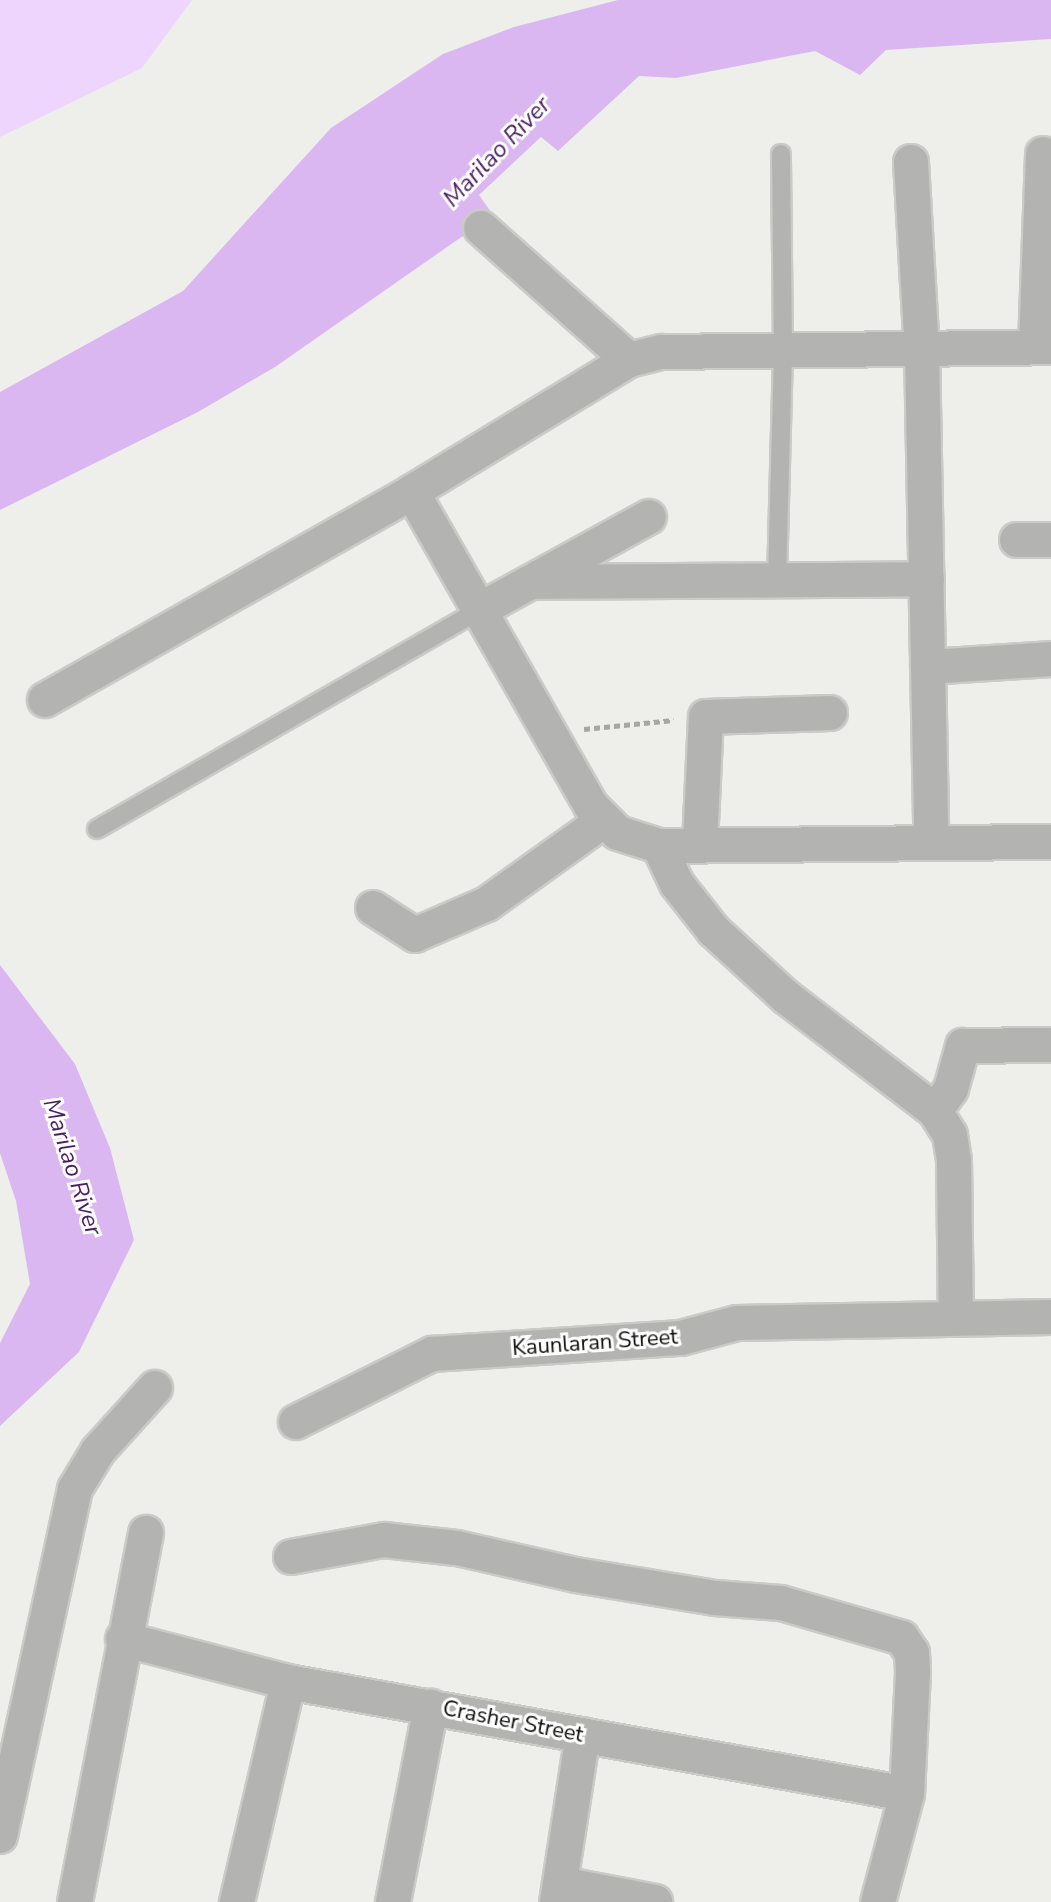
<!DOCTYPE html>
<style>
body{margin:0}
#map{position:relative;width:1051px;height:1902px;overflow:hidden;background:#eeefea;font-family:"Nunito Sans",sans-serif}
div>[style]{position:absolute}
[style*='--x']{left:calc(var(--x)*1px);top:calc(var(--y)*1px);width:calc(var(--w)*1px);rotate:calc(var(--a)*1deg)}
.green>*{inset:0;background:#edd5fe}
.water>*{inset:0;background:#dab7f1}
.path>*{height:5px;margin-top:-2.5px;transform-origin:0;background:repeating-linear-gradient(90deg,#a6a7a3 0 6px,transparent 0 10px)}
.roads{filter:drop-shadow(2px 0 #cacbc7) drop-shadow(-2px 0 #cacbc7) drop-shadow(0 2px #cacbc7) drop-shadow(0 -2px #cacbc7)}
.lane>*{height:18px;margin:-9px;padding:0 9px;transform-origin:9px;border-radius:9px;background:#b3b3b1}
.street>*{height:34px;margin:-17px;padding:0 17px;transform-origin:17px;border-radius:17px;background:#b3b3b1}
span{translate:-50% -50%;white-space:nowrap;text-align:center;line-height:1.15;-webkit-text-stroke:6px #fff;paint-order:stroke}
.street-label{font-size:22px;color:#0e0e0d}
.water-label{font-size:24px;color:#4a1e61;font-style:italic}
</style>
<div id="map">
<div class="green">
<div style="clip-path:polygon(0 0,192px 0,142px 68px,0 137px)"></div>
</div>
<div class="water">
<div style="clip-path:polygon(618px 0,1051px 0,1051px 39px,886px 50px,860px 75px,815px 51px,676px 78px,639px 76px,558px 151px,541px 137px,479px 195px,493px 215px,275px 367px,198px 412px,0 510px,0 392px,183px 291px,331px 128px,443px 54px,514px 27px)"></div>
<div style="clip-path:polygon(0 965px,75px 1064px,110px 1148px,134px 1240px,79px 1352px,0 1426px,0 1343px,30px 1284px,16px 1201px,0 1153px)"></div>
</div>
<div class="path">
<div style="--x:584;--y:729;--w:90;--a:-5.7"></div>
</div>
<div class="roads">
<div class="lane">
<div style="--x:777;--y:581;--w:230;--a:-88.5"></div>
<div style="--x:783;--y:351;--w:197;--a:-90.6"></div>
<div style="--x:97;--y:829;--w:439;--a:-29.8"></div>
</div>
<div class="street">
<div style="--x:911;--y:162;--w:188;--a:86.7"></div>
<div style="--x:922;--y:350;--w:490;--a:88.9"></div>
<div style="--x:481;--y:228;--w:198;--a:41.7"></div>
<div style="--x:1036;--y:346;--w:192;--a:-87.9"></div>
<div style="--x:412;--y:492;--w:361;--a:60.3"></div>
<div style="--x:591;--y:806;--w:38;--a:45"></div>
<div style="--x:618;--y:833;--w:43;--a:17.6"></div>
<div style="--x:659;--y:846;--w:392;--a:-0.6"></div>
<div style="--x:1017;--y:540;--w:34;--a:0"></div>
<div style="--x:534;--y:582;--w:393;--a:-0.4"></div>
<div style="--x:478;--y:611;--w:195;--a:-28.8"></div>
<div style="--x:928;--y:667;--w:123;--a:-3.7"></div>
<div style="--x:45;--y:700;--w:422;--a:-29.5"></div>
<div style="--x:412;--y:492;--w:254;--a:-31.3"></div>
<div style="--x:629;--y:360;--w:34;--a:-14"></div>
<div style="--x:662;--y:352;--w:389;--a:-0.7"></div>
<div style="--x:700;--y:844;--w:127;--a:-87.3"></div>
<div style="--x:706;--y:717;--w:124;--a:-1.8"></div>
<div style="--x:659;--y:846;--w:42;--a:64.7"></div>
<div style="--x:677;--y:884;--w:60;--a:51.8"></div>
<div style="--x:714;--y:931;--w:98;--a:42.5"></div>
<div style="--x:786;--y:997;--w:188;--a:37.4"></div>
<div style="--x:935;--y:1111;--w:28;--a:58"></div>
<div style="--x:950;--y:1135;--w:25;--a:81"></div>
<div style="--x:954;--y:1160;--w:158;--a:89.3"></div>
<div style="--x:373;--y:908;--w:50;--a:32.7"></div>
<div style="--x:415;--y:935;--w:78;--a:-23.3"></div>
<div style="--x:487;--y:904;--w:143;--a:-35.6"></div>
<div style="--x:935;--y:1111;--w:27;--a:-54"></div>
<div style="--x:951;--y:1089;--w:45;--a:-74.4"></div>
<div style="--x:963;--y:1046;--w:88;--a:-0.7"></div>
<div style="--x:296;--y:1422;--w:152;--a:-26.6"></div>
<div style="--x:432;--y:1354;--w:250;--a:-3.7"></div>
<div style="--x:681;--y:1338;--w:58;--a:-15"></div>
<div style="--x:737;--y:1323;--w:314;--a:-1.1"></div>
<div style="--x:291;--y:1557;--w:95;--a:-10.4"></div>
<div style="--x:384;--y:1540;--w:73;--a:6.3"></div>
<div style="--x:457;--y:1548;--w:122;--a:12.8"></div>
<div style="--x:576;--y:1575;--w:141;--a:9.4"></div>
<div style="--x:715;--y:1598;--w:66;--a:4.3"></div>
<div style="--x:781;--y:1603;--w:126;--a:16.1"></div>
<div style="--x:902;--y:1638;--w:18;--a:56"></div>
<div style="--x:912;--y:1653;--w:19;--a:87"></div>
<div style="--x:913;--y:1672;--w:122;--a:92.8"></div>
<div style="--x:907;--y:1794;--w:112;--a:105"></div>
<div style="--x:123;--y:1639;--w:171;--a:14.6"></div>
<div style="--x:288;--y:1682;--w:629;--a:10.26"></div>
<div style="--x:0;--y:1836;--w:355;--a:-77.8"></div>
<div style="--x:75;--y:1489;--w:44;--a:-58.8"></div>
<div style="--x:98;--y:1451;--w:85;--a:-47.9"></div>
<div style="--x:561;--y:1884;--w:96;--a:10.8"></div>
<div style="--x:75;--y:1902;--w:376;--a:-79.1"></div>
<div style="--x:237;--y:1902;--w:226;--a:-76.9"></div>
<div style="--x:393;--y:1902;--w:199;--a:-79"></div>
<div style="--x:557;--y:1902;--w:169;--a:-81.2"></div>
</div>
</div>
<div class="street-label">
<span style="left:595px;top:1343px;rotate:-4deg">Kaunlaran Street</span>
<span style="left:513px;top:1722px;rotate:11deg">Crasher Street</span>
</div>
<div class="water-label">
<span style="left:497px;top:152px;rotate:-46deg">Marilao River</span>
<span style="left:72px;top:1167px;rotate:72deg">Marilao River</span>
</div>
</div>
